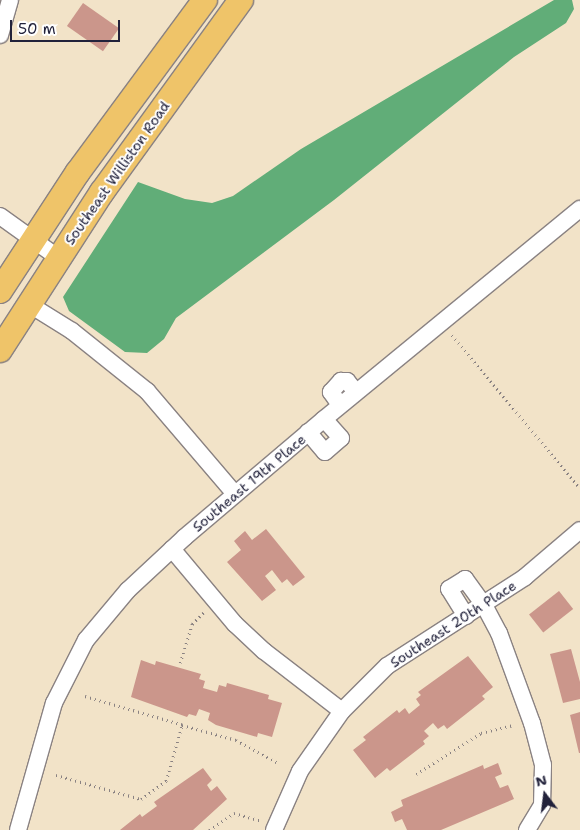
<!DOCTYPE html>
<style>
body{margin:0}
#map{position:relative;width:580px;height:830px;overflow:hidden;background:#f2e3c8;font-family:"Shantell Sans",sans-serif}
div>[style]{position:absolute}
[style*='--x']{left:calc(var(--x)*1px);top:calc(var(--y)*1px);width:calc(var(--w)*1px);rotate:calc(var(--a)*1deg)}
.forest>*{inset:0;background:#61ad78}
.building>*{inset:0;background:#cb968b;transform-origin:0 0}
.path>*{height:2.5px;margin-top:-1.25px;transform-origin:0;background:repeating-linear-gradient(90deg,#8a8282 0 1px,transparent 0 5px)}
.roads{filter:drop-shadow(1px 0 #8a8282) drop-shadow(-1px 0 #8a8282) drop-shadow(0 1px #8a8282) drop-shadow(0 -1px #8a8282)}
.minor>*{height:16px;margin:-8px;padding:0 8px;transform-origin:8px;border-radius:8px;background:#fff}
.highway>*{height:24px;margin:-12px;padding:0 12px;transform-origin:12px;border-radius:12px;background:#efc469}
span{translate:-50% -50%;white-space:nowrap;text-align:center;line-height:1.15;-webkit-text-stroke:4px #fff;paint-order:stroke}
.street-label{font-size:14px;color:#22223b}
.north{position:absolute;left:520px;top:770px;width:50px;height:50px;-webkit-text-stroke:4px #fff;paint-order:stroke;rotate:345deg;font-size:14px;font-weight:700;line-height:20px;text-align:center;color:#22223b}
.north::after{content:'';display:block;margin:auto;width:18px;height:22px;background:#22223b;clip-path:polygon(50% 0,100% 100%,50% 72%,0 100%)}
.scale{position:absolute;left:10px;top:20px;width:110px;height:22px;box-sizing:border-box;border:2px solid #22223b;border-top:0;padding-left:6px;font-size:15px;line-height:18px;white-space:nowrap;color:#22223b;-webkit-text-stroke:4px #fff;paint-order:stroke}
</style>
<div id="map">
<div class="forest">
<div style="clip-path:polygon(554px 0,572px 0,574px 9px,566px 23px,514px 57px,334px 200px,176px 318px,164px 339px,147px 353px,125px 352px,69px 311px,63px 297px,138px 182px,185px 199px,212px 203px,233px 196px,301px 149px)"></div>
</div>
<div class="building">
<div style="left:83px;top:3px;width:44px;height:28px;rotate:35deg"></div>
<div style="clip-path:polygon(266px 529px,305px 577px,293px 586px,287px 579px,282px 583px,272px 570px,265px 576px,276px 590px,262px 601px,227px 562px,241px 550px,234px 541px,245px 531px,252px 540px)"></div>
<div style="left:559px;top:591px;width:23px;height:38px;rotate:52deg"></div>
<div style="clip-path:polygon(571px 649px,580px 682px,580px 699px,563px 703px,550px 654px)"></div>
<div style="clip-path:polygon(468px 656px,493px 687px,482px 696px,485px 699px,447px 729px,444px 725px,438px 729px,433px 723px,424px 731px,429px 736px,423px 741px,425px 744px,390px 771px,387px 768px,375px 778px,353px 750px,366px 740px,363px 737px,397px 710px,399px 713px,405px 708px,409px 714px,420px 705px,416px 699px,421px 695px,418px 692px)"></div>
<div style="clip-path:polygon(141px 660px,155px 665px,156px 661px,201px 674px,199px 679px,205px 681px,203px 688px,217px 692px,219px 685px,226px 687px,227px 683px,269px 695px,268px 699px,282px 703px,272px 737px,258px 733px,257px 737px,216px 725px,208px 720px,210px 713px,199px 709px,196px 716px,189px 714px,187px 717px,131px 697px)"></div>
<div style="clip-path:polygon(580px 712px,580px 753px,579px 753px,570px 715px)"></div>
<div style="clip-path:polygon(498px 763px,502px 774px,495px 777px,500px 788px,508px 785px,514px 799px,441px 830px,407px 830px,402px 819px,395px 822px,391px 812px,403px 806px,401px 800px,483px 765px,484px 769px)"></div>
<div style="clip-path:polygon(203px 768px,212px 780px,207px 785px,211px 791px,217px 786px,227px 799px,193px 830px,120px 830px,140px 814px,142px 817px,157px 806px,154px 802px)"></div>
</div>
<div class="path">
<div style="--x:452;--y:335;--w:199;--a:50.1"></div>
<div style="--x:180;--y:663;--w:41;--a:-72.9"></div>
<div style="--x:192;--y:624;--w:18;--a:-45"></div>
<div style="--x:182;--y:725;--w:56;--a:15.5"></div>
<div style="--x:236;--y:740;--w:48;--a:28.7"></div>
<div style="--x:416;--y:774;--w:77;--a:-32.2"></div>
<div style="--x:481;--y:733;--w:32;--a:-14"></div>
<div style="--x:56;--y:775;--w:88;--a:15.8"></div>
<div style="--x:141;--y:799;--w:31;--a:-36"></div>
<div style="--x:166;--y:781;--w:58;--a:-74.1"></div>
<div style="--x:182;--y:725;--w:103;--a:-163.7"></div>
<div style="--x:209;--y:830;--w:30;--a:-34"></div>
<div style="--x:234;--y:813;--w:29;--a:16"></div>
</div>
<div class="roads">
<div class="minor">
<div style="--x:0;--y:35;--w:36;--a:-74"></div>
<div style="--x:0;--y:216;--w:70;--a:35.7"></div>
<div style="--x:27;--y:303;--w:53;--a:31.9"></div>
<div style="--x:72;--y:331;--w:96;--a:38.7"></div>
<div style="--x:147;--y:391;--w:135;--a:49.5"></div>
<div style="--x:340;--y:405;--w:16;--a:-125"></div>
<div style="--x:331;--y:392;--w:15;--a:-48"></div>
<div style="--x:341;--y:381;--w:6;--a:0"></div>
<div style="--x:347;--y:381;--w:14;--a:51"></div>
<div style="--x:308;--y:432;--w:26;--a:50"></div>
<div style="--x:325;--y:452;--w:21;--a:-41"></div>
<div style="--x:341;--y:438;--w:25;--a:-132"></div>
<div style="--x:172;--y:549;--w:98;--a:50"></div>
<div style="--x:235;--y:624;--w:40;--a:43"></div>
<div style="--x:264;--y:651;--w:98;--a:37.6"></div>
<div style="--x:466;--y:616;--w:32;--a:-122"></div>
<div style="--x:449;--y:589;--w:19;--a:-32"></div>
<div style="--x:465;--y:579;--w:32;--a:54"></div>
<div style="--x:484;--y:605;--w:32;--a:62"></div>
<div style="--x:499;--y:633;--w:96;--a:69.9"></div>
<div style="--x:532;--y:723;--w:43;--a:75.3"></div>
<div style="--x:543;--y:765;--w:40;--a:91.4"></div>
<div style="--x:542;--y:805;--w:29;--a:121"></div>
<div style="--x:18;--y:830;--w:132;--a:-74.2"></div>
<div style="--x:54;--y:703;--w:71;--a:-63.1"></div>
<div style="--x:86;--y:640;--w:65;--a:-50"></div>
<div style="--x:128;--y:590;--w:78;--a:-42.9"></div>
<div style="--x:185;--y:537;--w:182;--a:-40.3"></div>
<div style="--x:324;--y:419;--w:331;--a:-39.4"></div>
<div style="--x:274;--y:830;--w:64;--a:-66.2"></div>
<div style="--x:300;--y:771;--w:73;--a:-55"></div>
<div style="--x:342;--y:711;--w:64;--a:-45"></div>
<div style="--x:387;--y:666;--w:164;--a:-32.8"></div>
<div style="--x:525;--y:577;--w:72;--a:-40.5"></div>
</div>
<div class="highway">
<div style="--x:0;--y:291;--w:142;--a:-56.8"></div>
<div style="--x:78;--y:172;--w:214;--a:-53.6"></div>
<div style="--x:0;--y:350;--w:188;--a:-57.2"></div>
<div style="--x:102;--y:192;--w:237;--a:-54.1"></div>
</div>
</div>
<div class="street-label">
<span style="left:117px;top:173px;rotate:-55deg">Southeast Williston Road</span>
<span style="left:249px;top:483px;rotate:-40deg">Southeast 19th Place</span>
<span style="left:453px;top:624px;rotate:-33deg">Southeast 20th Place</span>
</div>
<div class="north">N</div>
<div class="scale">50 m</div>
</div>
